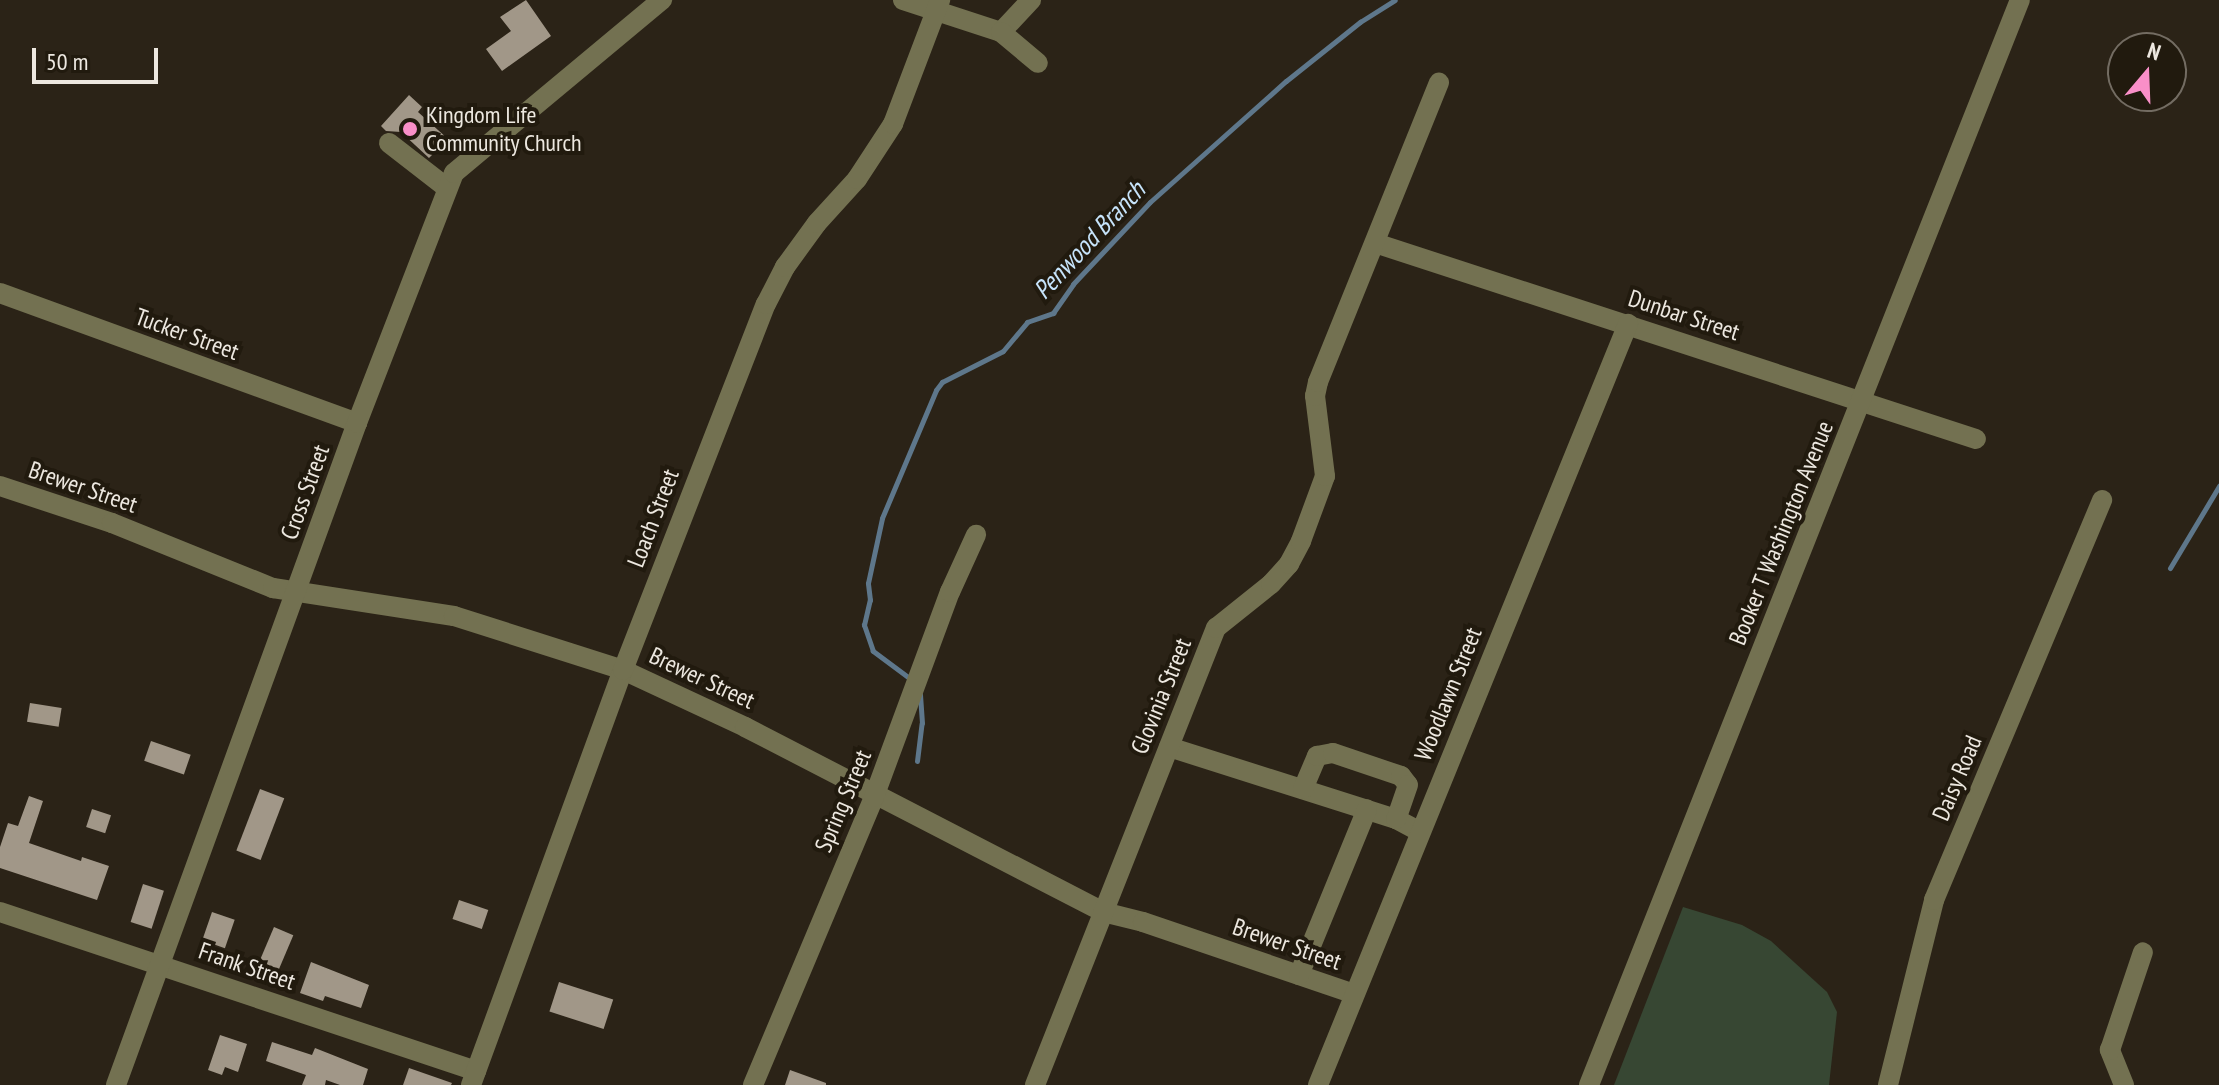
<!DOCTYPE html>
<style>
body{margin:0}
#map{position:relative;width:2219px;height:1085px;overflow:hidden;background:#2b2317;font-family:"PT Sans Narrow",sans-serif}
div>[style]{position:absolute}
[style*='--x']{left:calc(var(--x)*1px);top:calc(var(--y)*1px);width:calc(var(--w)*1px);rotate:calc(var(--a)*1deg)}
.green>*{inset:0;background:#374733}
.stream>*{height:5px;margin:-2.5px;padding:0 2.5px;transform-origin:2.5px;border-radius:2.5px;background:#5e778b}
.building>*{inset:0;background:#a19788;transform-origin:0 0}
.minor>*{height:20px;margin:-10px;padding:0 10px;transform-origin:10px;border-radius:10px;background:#737151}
.dots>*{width:22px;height:22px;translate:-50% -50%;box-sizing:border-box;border:4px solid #211a0e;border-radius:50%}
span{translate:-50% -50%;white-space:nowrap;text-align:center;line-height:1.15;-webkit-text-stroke:8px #211a0e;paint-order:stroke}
.poi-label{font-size:24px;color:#ede8e0}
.left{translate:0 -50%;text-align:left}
.street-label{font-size:24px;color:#ede8e0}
.water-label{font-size:26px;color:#c7e4fb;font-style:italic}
.north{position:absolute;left:2107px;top:32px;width:80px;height:80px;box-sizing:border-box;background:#211a0e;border:2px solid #736c62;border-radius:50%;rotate:19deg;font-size:22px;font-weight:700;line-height:32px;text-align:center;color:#ede8e0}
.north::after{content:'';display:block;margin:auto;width:28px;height:36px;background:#f98fc8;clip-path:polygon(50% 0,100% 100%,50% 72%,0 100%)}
.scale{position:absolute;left:32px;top:48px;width:126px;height:36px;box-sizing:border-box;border:4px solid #ede8e0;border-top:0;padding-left:10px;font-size:24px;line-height:28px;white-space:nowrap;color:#ede8e0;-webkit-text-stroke:6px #211a0e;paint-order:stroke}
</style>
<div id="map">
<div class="green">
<div style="clip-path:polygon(1683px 907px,1742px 925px,1771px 941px,1827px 992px,1837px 1012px,1829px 1085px,1614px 1085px)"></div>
</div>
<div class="stream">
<div style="--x:2170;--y:568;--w:96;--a:-59.1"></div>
<div style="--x:912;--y:680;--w:49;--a:-143.4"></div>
<div style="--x:873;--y:651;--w:28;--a:-109"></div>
<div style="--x:864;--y:625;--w:26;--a:-77"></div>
<div style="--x:870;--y:600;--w:17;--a:-97"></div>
<div style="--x:868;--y:583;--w:66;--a:-77.8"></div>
<div style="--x:882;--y:518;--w:139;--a:-67.1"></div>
<div style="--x:936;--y:390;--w:10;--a:-53"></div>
<div style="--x:942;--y:382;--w:68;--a:-26.9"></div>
<div style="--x:1003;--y:351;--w:38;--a:-50"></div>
<div style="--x:1027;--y:322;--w:28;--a:-19"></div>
<div style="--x:1053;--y:313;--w:35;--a:-55"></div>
<div style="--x:1073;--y:284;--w:112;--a:-46.8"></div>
<div style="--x:1150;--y:202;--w:182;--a:-41.7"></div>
<div style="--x:1286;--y:81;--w:95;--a:-38.6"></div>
<div style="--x:1360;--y:22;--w:41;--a:-32.2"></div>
<div style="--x:917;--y:761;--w:38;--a:-83"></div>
<div style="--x:922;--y:723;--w:29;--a:-94"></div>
</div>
<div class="building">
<div style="clip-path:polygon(526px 0,551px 36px,502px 71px,486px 49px,511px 31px,500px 17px)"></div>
<div style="clip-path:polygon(409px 95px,422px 107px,418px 112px,448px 139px,429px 158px,401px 132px,386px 131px,381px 126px)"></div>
<div style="left:30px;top:703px;width:32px;height:19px;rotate:9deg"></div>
<div style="left:151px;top:741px;width:42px;height:21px;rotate:19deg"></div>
<div style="left:260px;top:789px;width:26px;height:66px;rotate:21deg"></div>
<div style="clip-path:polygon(29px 796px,43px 801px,29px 843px,81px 861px,82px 857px,109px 866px,97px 900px,0 868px,0 847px,8px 823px,18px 826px)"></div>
<div style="left:92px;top:809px;width:20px;height:19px;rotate:18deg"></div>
<div style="left:143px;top:884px;width:22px;height:40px;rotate:18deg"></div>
<div style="left:459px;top:900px;width:31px;height:20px;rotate:19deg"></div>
<div style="left:212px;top:912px;width:24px;height:30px;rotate:19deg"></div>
<div style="left:274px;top:927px;width:21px;height:44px;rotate:23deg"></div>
<div style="clip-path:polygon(311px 962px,369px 985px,361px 1008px,325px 996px,323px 1001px,300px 993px)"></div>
<div style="left:559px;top:982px;width:57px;height:31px;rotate:18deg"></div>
<div style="clip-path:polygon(220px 1035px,247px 1044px,238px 1072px,225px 1067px,222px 1075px,208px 1070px)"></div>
<div style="clip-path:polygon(272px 1042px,312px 1055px,315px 1048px,368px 1069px,363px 1085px,340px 1085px,326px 1080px,325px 1085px,302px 1085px,306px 1075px,266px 1061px)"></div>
<div style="clip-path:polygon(409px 1068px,452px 1083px,451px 1085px,403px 1085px)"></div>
<div style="clip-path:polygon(790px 1070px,826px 1083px,826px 1085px,785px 1085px)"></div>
</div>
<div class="minor">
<div style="--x:903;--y:0;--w:103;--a:18.1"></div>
<div style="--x:1001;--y:32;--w:44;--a:-46.8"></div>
<div style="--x:1001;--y:32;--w:48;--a:40"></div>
<div style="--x:389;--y:143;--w:73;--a:37.8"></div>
<div style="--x:1375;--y:243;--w:632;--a:18.06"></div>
<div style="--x:0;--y:293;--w:380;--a:20"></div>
<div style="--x:0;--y:486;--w:118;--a:18.3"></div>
<div style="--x:112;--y:523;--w:174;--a:22"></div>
<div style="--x:273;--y:588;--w:183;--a:8.8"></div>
<div style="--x:454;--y:616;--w:177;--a:17.7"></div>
<div style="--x:623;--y:670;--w:135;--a:25"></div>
<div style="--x:745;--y:727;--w:403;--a:27.3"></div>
<div style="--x:1103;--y:912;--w:41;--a:14"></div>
<div style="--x:1143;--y:922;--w:223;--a:18.8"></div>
<div style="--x:1169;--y:747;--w:238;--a:17.6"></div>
<div style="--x:1396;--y:819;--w:27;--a:28"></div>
<div style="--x:1303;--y:789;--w:36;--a:-67"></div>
<div style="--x:1317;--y:756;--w:16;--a:-11"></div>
<div style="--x:1333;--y:753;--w:72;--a:18.7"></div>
<div style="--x:1401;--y:776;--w:11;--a:52"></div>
<div style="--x:1408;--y:785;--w:36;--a:109"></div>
<div style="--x:0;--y:912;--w:502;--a:18.47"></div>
<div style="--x:1299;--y:975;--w:179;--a:-67.7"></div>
<div style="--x:116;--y:1085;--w:705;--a:-70"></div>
<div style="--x:357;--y:423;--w:268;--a:-68.8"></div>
<div style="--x:454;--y:173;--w:271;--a:-39.8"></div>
<div style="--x:471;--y:1085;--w:442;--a:-69.9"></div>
<div style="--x:623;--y:670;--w:393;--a:-68.7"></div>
<div style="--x:766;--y:304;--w:42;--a:-62.8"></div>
<div style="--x:785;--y:267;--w:54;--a:-54"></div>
<div style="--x:817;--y:223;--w:59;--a:-47.7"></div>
<div style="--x:857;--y:179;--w:66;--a:-56.8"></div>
<div style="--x:893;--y:124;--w:133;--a:-69.2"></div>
<div style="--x:753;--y:1085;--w:312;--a:-67.2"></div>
<div style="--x:874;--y:797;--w:219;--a:-69.7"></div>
<div style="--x:950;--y:592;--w:63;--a:-65.5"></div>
<div style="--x:1035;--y:1085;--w:492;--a:-68.4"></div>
<div style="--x:1216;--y:628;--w:70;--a:-38.7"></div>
<div style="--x:1271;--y:584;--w:27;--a:-48"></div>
<div style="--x:1289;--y:564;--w:26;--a:-62"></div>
<div style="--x:1301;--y:541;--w:69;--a:-69.7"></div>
<div style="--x:1325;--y:476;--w:81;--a:-97.1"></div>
<div style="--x:1315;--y:396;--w:14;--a:-78"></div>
<div style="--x:1318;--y:382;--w:323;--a:-68"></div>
<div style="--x:1318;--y:1085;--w:822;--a:-67.84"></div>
<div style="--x:1589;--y:1085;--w:1167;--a:-68.34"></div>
<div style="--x:1888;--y:1085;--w:191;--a:-76"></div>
<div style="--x:1934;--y:900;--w:434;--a:-67.2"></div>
<div style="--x:2124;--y:1085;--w:38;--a:-112"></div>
<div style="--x:2110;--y:1050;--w:103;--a:-71.4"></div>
</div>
<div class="dots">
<div style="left:410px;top:129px;background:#f98fc8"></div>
</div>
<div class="poi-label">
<span class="left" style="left:426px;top:129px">Kingdom Life<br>Community Church</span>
</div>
<div class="street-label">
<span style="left:1684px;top:315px;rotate:18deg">Dunbar Street</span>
<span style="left:187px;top:334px;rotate:20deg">Tucker Street</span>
<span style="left:83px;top:487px;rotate:19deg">Brewer Street</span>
<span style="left:305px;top:492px;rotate:-70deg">Cross Street</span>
<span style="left:653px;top:518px;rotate:-69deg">Loach Street</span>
<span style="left:1781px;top:533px;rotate:-68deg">Booker T Washington Avenue</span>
<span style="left:702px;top:678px;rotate:25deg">Brewer Street</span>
<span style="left:1448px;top:694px;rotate:-68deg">Woodlawn Street</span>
<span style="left:1161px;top:696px;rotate:-68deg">Glovinia Street</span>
<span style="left:1957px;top:778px;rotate:-67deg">Daisy Road</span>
<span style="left:843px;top:801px;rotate:-67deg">Spring Street</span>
<span style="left:1287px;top:944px;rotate:19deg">Brewer Street</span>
<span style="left:247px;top:966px;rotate:19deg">Frank Street</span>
</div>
<div class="water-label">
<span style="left:1089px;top:240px;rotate:-47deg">Penwood Branch</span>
</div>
<div class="north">N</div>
<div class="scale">50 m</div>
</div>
